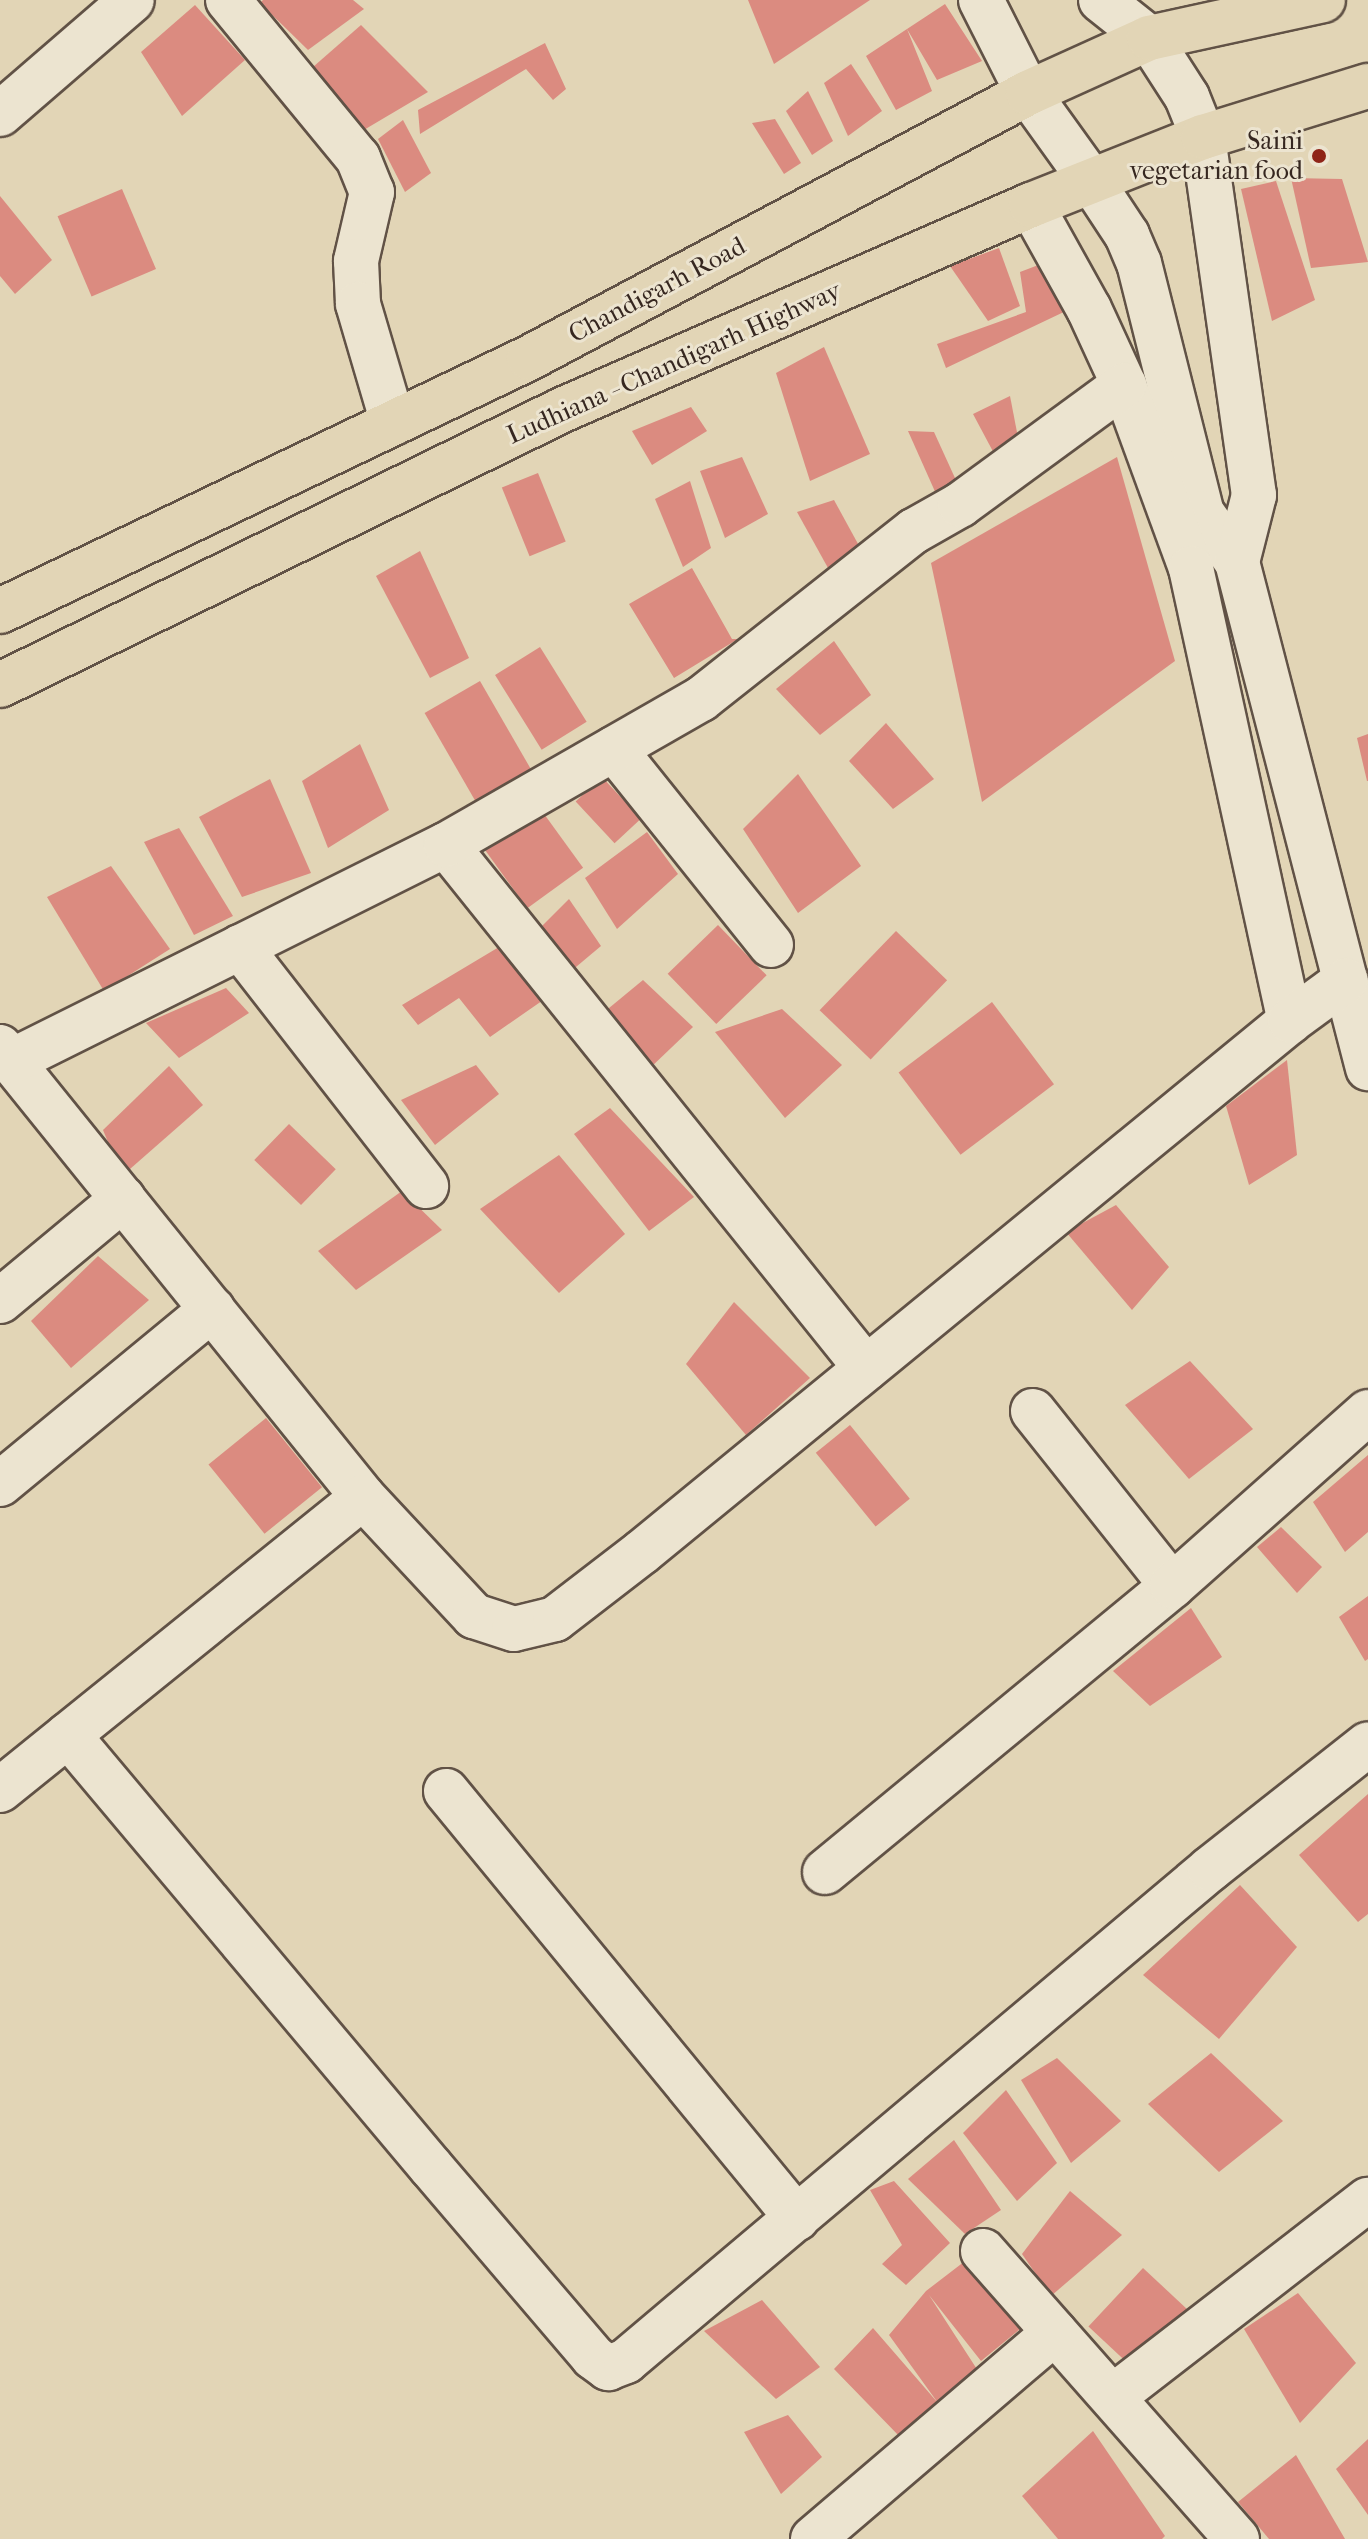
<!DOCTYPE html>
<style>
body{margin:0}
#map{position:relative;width:1368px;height:2539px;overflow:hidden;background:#e2d5b6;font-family:"IM FELL French Canon",serif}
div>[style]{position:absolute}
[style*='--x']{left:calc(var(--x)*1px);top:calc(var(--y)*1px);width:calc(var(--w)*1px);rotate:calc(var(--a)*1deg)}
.building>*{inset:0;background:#db8b80;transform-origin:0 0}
.roads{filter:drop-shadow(2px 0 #615246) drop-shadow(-2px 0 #615246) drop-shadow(0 2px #615246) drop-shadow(0 -2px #615246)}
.minor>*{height:44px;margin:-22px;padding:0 22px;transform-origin:22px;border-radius:22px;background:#ece4d0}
.major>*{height:44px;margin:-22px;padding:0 22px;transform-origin:22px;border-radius:22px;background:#e2d5b6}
.dots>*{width:22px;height:22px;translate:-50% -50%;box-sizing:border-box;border:4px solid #ece4d0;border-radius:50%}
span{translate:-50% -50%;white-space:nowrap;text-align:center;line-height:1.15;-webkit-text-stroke:6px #ece4d0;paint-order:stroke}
.poi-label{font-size:26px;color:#362720}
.right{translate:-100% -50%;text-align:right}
.street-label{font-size:26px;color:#362720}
</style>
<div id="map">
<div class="building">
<div style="clip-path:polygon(263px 0,353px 0,364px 9px,308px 50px,260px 3px)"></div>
<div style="clip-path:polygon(748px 0,870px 0,774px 64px)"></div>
<div style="clip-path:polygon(945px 4px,982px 61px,937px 80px,907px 29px,932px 91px,896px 110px,866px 56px,907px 29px)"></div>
<div style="clip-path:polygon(195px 5px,245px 60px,182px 116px,141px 52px)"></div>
<div style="clip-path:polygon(361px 25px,428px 92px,352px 137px,305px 74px)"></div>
<div style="clip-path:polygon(545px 43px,566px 89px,553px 100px,526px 69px,420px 134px,418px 110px)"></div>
<div style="clip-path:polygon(851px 64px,882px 111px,848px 136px,824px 83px)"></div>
<div style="clip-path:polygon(808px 91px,833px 141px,812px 155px,786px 111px)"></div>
<div style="clip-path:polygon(775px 119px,801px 163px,784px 174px,752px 123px)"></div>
<div style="clip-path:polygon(403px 120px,431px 173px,405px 192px,378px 139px)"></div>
<div style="clip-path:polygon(1291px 178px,1342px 179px,1368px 262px,1311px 268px)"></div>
<div style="clip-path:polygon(1276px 181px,1315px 300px,1272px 321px,1241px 189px)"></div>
<div style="left:122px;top:189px;width:87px;height:70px;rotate:67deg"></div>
<div style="clip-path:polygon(0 196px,52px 260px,15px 294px,0 276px)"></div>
<div style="clip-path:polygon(999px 248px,1020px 306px,988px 321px,950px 266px)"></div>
<div style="clip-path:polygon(1041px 264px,1068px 310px,946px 368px,937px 344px,1026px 312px,1020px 272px)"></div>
<div style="clip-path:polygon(824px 347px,870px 454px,810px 481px,776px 373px)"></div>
<div style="clip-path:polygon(1010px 396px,1020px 448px,997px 459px,973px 414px)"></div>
<div style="clip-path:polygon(691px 407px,707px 431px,652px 465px,632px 431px)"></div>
<div style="clip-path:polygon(908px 431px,934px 432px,960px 489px,937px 496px)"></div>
<div style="clip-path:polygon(742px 457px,768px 514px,725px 538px,700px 471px)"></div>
<div style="clip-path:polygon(1117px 457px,1175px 661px,982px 802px,931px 563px)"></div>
<div style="left:538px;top:473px;width:74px;height:39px;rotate:68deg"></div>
<div style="clip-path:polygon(690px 481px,711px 548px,683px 567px,655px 499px)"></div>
<div style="clip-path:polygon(834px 500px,863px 553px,833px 577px,797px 512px)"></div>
<div style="clip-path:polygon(420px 551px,469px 658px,430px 678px,376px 576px)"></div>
<div style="clip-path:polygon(692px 568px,732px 639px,738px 639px,674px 678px,629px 604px)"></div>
<div style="clip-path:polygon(834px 641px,871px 695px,820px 735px,776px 689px)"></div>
<div style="left:540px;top:647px;width:88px;height:53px;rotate:58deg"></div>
<div style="left:480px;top:681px;width:103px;height:64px;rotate:60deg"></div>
<div style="clip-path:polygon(886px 723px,934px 779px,893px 809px,849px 761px)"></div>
<div style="clip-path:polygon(1368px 734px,1368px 781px,1367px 781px,1357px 738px)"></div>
<div style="clip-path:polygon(360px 744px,389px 810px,328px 848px,302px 781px)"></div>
<div style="clip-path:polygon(798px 774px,861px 866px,798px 913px,743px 829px)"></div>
<div style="left:602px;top:777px;width:57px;height:36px;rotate:47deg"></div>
<div style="clip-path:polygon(270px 779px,311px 873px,242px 897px,199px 817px)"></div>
<div style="left:539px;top:807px;width:75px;height:69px;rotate:54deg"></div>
<div style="clip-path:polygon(179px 828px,233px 916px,194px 935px,144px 842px)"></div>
<div style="clip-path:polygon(647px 832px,678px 874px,617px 929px,585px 878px)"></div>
<div style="clip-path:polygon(111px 866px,170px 949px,104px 991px,47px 897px)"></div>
<div style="clip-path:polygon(569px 899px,601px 946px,570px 972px,537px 931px)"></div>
<div style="left:718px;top:925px;width:70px;height:70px;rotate:46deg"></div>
<div style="left:896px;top:931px;width:71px;height:110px;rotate:44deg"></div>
<div style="clip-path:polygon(504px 944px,549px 996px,490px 1037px,459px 998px,418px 1025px,402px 1005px)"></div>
<div style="clip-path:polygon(643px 980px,693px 1027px,649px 1069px,603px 1013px)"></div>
<div style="clip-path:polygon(226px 988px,249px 1013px,179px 1058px,146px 1023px)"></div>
<div style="left:992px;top:1002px;width:103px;height:117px;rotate:53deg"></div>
<div style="clip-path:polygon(782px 1009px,842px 1065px,785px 1118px,715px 1032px)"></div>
<div style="clip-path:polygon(1287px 1060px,1297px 1155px,1249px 1185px,1226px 1106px)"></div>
<div style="clip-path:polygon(476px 1065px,499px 1094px,435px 1145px,401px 1100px)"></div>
<div style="clip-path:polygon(169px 1066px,203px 1105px,122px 1176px,103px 1130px)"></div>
<div style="clip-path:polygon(610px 1108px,694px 1197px,649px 1231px,574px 1134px)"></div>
<div style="left:289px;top:1124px;width:65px;height:50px;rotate:44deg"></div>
<div style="clip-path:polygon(559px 1155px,625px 1234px,559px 1293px,480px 1209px)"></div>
<div style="clip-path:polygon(402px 1191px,442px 1230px,356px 1290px,318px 1251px)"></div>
<div style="clip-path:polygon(1116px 1205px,1169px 1267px,1132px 1310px,1066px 1232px)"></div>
<div style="clip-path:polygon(98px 1256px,149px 1300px,71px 1368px,31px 1321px)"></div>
<div style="clip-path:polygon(734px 1302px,810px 1378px,746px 1435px,686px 1364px)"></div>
<div style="clip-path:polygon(1190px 1361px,1253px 1429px,1189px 1479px,1125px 1405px)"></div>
<div style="left:266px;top:1418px;width:89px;height:74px;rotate:51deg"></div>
<div style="left:850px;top:1425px;width:95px;height:44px;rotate:51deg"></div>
<div style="clip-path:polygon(1368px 1455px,1368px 1532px,1345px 1552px,1313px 1502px)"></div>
<div style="clip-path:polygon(1281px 1527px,1322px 1567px,1297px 1593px,1257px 1547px)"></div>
<div style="clip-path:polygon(1368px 1596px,1368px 1659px,1365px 1661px,1339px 1617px)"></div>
<div style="clip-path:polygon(1191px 1608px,1222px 1657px,1150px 1706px,1113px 1671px)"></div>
<div style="clip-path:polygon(1368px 1794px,1368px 1914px,1358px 1922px,1299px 1855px)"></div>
<div style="clip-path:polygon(1240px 1885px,1297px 1947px,1219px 2039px,1143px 1975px)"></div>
<div style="clip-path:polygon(1211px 2053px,1283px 2121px,1219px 2172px,1148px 2104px)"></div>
<div style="clip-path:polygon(1057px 2058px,1121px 2121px,1071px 2163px,1021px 2080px)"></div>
<div style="clip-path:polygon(1006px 2090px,1057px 2163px,1017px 2201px,963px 2133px)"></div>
<div style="clip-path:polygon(954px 2140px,1001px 2210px,965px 2234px,908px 2179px)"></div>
<div style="clip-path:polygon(894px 2181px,950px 2243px,906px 2285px,882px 2264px,902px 2245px,870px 2190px)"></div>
<div style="clip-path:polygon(1070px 2191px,1122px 2235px,1051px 2296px,1022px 2254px)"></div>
<div style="clip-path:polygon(969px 2258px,1025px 2325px,981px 2361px,929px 2295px,982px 2377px,900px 2437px,834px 2369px,873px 2328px,938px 2403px,889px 2335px,926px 2291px)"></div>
<div style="left:1143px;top:2268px;width:67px;height:80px;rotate:43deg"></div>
<div style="clip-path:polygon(1298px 2293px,1356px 2363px,1300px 2423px,1244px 2329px)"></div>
<div style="clip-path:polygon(762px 2300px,820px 2367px,776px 2399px,704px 2331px)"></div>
<div style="clip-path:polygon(788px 2415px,822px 2457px,781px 2494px,744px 2432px)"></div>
<div style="clip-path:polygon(1093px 2431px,1165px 2536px,1162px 2539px,1058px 2539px,1022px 2496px)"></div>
<div style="clip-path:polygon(1368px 2439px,1368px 2515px,1336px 2469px)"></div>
<div style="clip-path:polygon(1296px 2455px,1345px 2539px,1269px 2539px,1238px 2502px)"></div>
</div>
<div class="roads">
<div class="minor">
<div style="--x:228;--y:0;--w:205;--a:50.6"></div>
<div style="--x:358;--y:158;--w:37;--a:68"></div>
<div style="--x:372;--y:192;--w:71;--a:103.1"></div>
<div style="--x:356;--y:261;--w:43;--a:87.3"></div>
<div style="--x:358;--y:304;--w:124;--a:73.6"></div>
<div style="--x:981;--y:0;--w:104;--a:63.2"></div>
<div style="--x:1028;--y:93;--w:110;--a:54.3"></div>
<div style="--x:1092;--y:182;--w:64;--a:56.6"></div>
<div style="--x:1127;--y:235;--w:30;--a:67"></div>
<div style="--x:1139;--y:263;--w:258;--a:75.9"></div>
<div style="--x:1202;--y:513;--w:60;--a:54.5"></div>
<div style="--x:1237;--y:562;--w:523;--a:75.49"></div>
<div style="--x:1101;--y:0;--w:61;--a:38.4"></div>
<div style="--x:1149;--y:38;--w:70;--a:57.2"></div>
<div style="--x:1187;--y:97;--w:43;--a:68.2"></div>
<div style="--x:1203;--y:137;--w:362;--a:81.9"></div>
<div style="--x:1254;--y:495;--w:69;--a:104.2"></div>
<div style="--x:0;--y:114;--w:174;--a:-40.8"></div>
<div style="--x:1031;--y:205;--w:119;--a:60.9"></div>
<div style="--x:1089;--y:309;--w:84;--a:65.3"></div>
<div style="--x:1124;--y:385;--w:195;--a:69.9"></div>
<div style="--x:1191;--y:568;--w:464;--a:77.7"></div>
<div style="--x:614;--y:749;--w:251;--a:51.3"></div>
<div style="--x:446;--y:845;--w:671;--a:51.23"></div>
<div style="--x:240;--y:947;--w:303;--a:52.1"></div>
<div style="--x:0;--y:1047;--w:578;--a:51.11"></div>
<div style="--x:363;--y:1497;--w:163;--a:47"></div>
<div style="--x:474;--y:1616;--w:42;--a:18"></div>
<div style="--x:514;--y:1629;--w:42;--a:-13.7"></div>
<div style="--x:555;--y:1619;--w:110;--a:-37.6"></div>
<div style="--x:642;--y:1552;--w:838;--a:-39.33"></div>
<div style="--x:1290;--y:1021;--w:69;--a:-36.2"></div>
<div style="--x:12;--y:1061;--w:485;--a:-26.5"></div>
<div style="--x:446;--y:845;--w:294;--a:-29.8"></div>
<div style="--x:701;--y:699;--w:271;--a:-38.3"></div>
<div style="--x:914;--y:531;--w:53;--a:-29.5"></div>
<div style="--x:960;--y:505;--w:203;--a:-36.2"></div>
<div style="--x:0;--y:1301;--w:160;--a:-39.7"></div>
<div style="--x:1033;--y:1411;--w:223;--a:51.5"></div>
<div style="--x:0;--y:1484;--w:275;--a:-39.5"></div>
<div style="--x:68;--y:1735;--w:564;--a:49.96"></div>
<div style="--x:431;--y:2167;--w:250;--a:49.5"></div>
<div style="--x:593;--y:2357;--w:19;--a:36"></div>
<div style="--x:608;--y:2368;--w:19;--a:-21"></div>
<div style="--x:626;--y:2361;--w:764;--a:-40.11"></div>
<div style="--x:1210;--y:1869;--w:201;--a:-38.3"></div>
<div style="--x:0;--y:1790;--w:466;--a:-38.9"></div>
<div style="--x:446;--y:1791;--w:553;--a:50.58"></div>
<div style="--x:825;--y:1872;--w:450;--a:-39.5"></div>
<div style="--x:1172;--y:1586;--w:262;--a:-41.6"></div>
<div style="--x:983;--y:2251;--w:384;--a:48.6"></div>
<div style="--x:1114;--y:2396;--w:321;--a:-37.7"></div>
<div style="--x:813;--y:2539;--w:318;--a:-40.5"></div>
</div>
<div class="major">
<div style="--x:0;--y:611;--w:586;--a:-25.56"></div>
<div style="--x:529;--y:358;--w:565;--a:-27.97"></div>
<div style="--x:1028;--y:93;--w:133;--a:-24.4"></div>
<div style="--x:1149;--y:38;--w:178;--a:-12.3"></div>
<div style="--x:0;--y:685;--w:626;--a:-26.07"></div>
<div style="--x:562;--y:410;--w:512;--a:-23.61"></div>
<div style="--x:1031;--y:205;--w:185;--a:-21.6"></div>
<div style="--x:1203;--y:137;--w:173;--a:-17.2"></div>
</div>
</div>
<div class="dots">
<div style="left:1319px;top:156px;background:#8f2418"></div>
</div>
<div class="poi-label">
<span class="right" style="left:1303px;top:156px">Saini<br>vegetarian food</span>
</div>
<div class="street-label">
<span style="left:657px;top:290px;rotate:-28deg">Chandigarh Road</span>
<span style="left:674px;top:363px;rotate:-24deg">Ludhiana - Chandigarh Highway</span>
</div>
</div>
